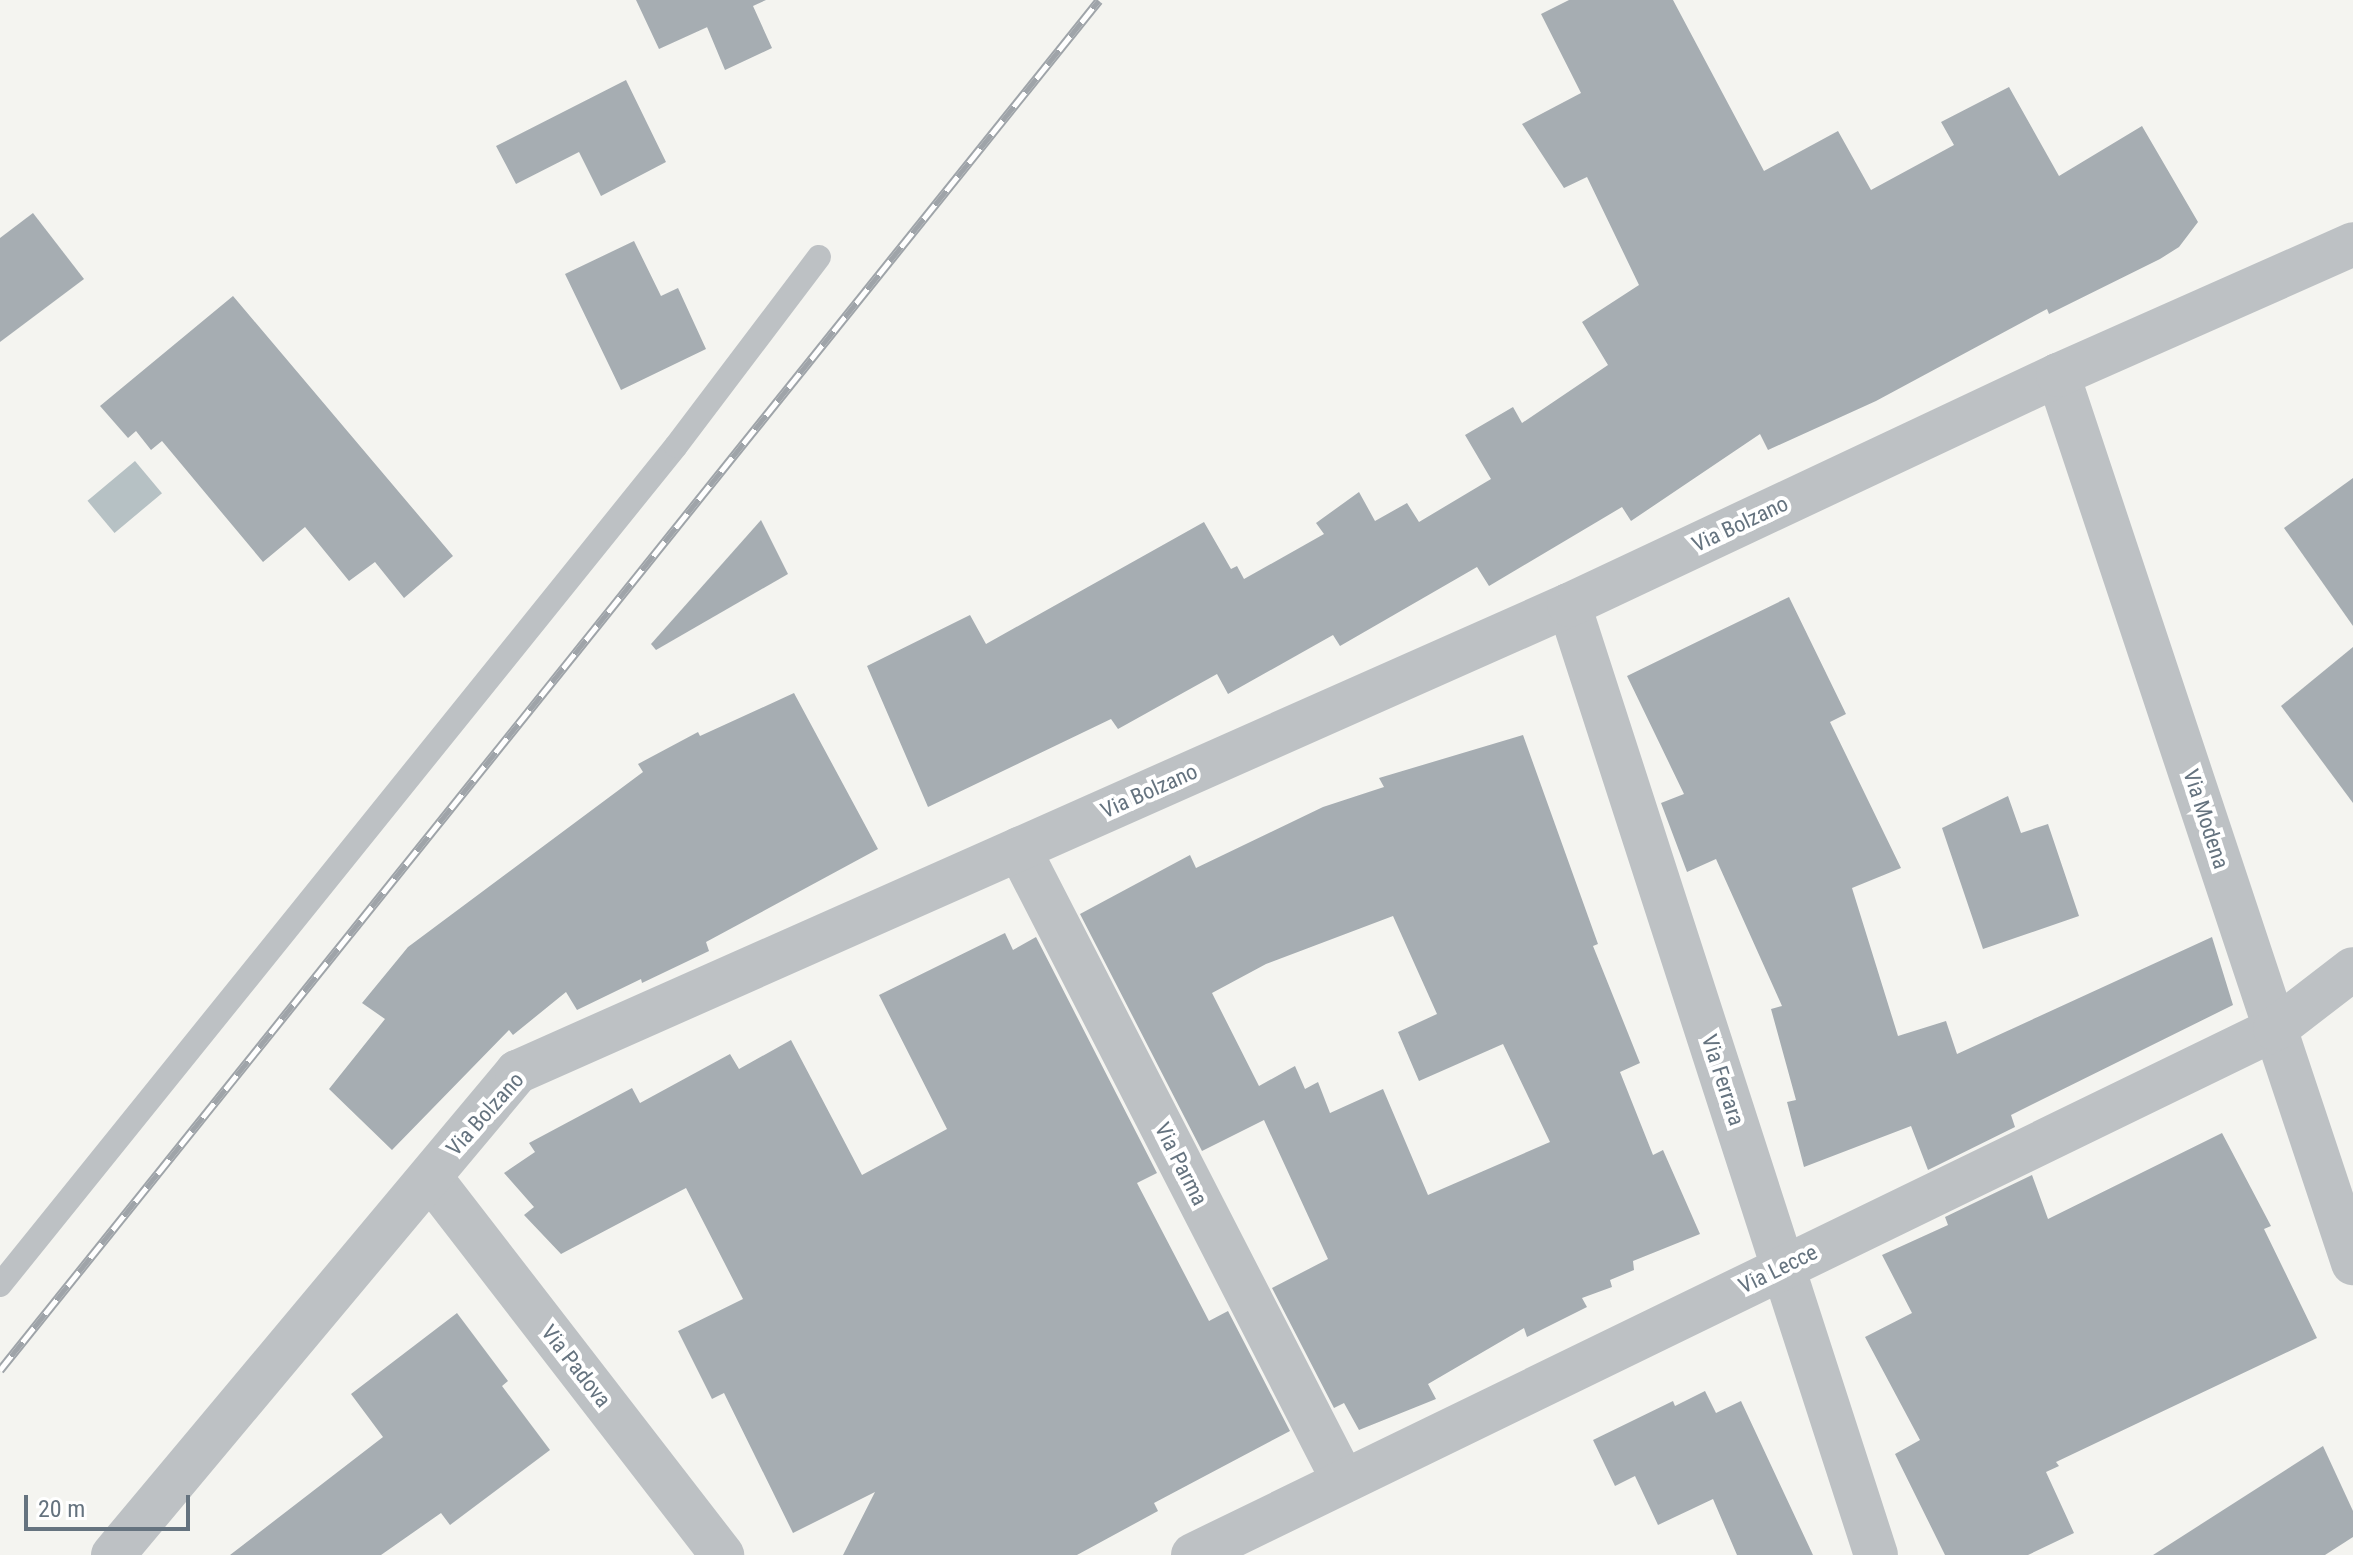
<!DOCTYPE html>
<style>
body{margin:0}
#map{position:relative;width:2353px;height:1555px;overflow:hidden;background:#f4f4f0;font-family:"Roboto Condensed",sans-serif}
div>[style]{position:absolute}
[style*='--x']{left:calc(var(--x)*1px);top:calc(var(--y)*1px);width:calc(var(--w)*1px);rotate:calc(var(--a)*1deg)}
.water>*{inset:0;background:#b6c1c4;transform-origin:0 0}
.building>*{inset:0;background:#a6adb2}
.service>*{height:24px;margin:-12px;padding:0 12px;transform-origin:12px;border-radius:12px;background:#bdc1c4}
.minor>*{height:44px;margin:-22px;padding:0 22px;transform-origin:22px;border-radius:22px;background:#bdc1c4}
.tertiary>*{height:44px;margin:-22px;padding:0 22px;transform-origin:22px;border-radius:22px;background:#bdc1c4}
.rail>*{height:9px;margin-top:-4.5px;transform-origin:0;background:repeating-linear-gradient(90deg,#fff 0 18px,#9fa4a9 0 36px);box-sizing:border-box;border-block:2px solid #9fa4a9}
span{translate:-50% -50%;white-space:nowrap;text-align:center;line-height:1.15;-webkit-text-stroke:8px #fff;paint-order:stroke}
.street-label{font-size:22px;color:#65737f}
.scale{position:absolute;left:24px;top:1495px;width:166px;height:36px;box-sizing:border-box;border:4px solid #65737f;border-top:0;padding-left:10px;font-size:24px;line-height:28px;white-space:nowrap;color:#65737f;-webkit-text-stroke:6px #fff;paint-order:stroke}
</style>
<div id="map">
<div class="water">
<div style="left:135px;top:461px;width:42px;height:62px;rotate:50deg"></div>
</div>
<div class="building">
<div style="clip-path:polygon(636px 0,766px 0,753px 6px,772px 48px,725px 70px,707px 27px,736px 14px,659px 49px)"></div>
<div style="clip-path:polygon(1569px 0,1673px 0,1764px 171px,1838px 131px,1871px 190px,1954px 145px,1941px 122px,2009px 87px,2059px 176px,2142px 126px,2198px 222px,2179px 247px,2160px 259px,2049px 314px,2047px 309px,1876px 401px,1768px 450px,1760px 434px,1631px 521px,1622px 507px,1489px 586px,1477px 567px,1340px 646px,1333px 635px,1228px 694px,1217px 674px,1118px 729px,1111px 719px,928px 807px,867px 666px,970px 615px,986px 644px,1204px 522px,1231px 569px,1237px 566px,1244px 579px,1324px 534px,1316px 523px,1359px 492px,1375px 521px,1407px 503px,1419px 522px,1491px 479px,1465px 435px,1513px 407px,1522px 423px,1608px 365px,1582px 322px,1639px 285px,1587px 177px,1564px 188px,1522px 124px,1581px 93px,1541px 14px)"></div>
<div style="clip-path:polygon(626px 80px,666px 162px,601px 196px,579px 152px,516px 184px,496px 146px)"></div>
<div style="clip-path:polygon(33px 213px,84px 279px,0 342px,0 238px)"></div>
<div style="clip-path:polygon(634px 241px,661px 296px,678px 288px,706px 349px,621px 390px,565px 274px)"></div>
<div style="clip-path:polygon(233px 296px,453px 556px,404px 598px,375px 562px,349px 581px,305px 527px,263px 562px,162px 441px,151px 450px,136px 431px,128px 438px,100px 406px)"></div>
<div style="clip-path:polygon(2353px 478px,2353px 626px,2284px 528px)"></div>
<div style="clip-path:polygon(761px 520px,788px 574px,656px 650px,651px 644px)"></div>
<div style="clip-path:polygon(1789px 597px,1846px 714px,1830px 722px,1901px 868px,1852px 888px,1898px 1036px,1946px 1021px,1957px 1054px,2212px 937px,2233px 1005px,2011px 1115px,2015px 1127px,1928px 1170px,1911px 1126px,1804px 1167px,1787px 1102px,1796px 1100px,1771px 1009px,1782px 1006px,1716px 859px,1687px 872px,1661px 803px,1684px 794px,1627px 676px)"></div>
<div style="clip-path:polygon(2353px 647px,2353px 803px,2281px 706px)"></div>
<div style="clip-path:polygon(794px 693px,878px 849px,706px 942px,709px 951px,642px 983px,641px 979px,577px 1010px,566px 992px,513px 1035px,509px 1030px,392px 1150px,329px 1089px,385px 1019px,362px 1003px,408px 947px,643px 772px,638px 764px,698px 732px,700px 736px)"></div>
<div style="clip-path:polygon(evenodd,1523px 735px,1598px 944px,1593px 946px,1640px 1063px,1620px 1072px,1653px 1155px,1663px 1150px,1700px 1234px,1633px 1261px,1634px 1270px,1610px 1280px,1612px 1287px,1582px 1298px,1587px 1307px,1527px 1337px,1524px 1328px,1428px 1384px,1436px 1399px,1359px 1430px,1344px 1403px,1334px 1408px,1272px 1288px,1328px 1259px,1264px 1120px,1202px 1151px,1080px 914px,1190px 855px,1196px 868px,1323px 807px,1384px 787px,1379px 778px,1523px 735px,1393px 916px,1437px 1014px,1398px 1032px,1419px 1081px,1503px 1044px,1550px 1142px,1428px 1195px,1383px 1089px,1330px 1113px,1318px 1082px,1305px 1089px,1295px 1066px,1259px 1086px,1212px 993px,1266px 964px,1393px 916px)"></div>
<div style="clip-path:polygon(2008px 796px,2021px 833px,2048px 824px,2079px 916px,1983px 949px,1942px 828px)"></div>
<div style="clip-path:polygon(1005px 933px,1013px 950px,1036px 937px,1157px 1173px,1137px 1183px,1209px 1321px,1228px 1311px,1290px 1431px,1154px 1503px,1158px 1511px,1077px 1555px,843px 1555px,875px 1492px,793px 1533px,724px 1393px,712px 1399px,678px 1331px,743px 1299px,686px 1188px,561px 1254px,524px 1215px,534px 1207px,504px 1173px,535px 1152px,529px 1143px,632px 1088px,640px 1103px,730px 1054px,739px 1069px,791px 1040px,862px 1175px,947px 1129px,879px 995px)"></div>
<div style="clip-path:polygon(2222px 1133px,2271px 1226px,2264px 1229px,2317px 1338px,2056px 1462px,2059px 1466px,2046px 1472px,2074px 1533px,2028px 1555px,1945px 1555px,1895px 1454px,1920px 1440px,1865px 1337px,1912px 1313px,1882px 1255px,1948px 1225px,1945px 1217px,2032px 1175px,2048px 1219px)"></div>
<div style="clip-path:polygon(457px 1313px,508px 1381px,502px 1386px,550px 1450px,450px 1525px,441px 1513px,381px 1555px,230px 1555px,383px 1437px,351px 1394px)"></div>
<div style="clip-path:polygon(1705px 1391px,1716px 1413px,1741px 1401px,1813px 1555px,1737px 1555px,1713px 1499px,1658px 1525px,1635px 1476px,1615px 1486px,1593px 1440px,1673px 1401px,1675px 1406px)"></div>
<div style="clip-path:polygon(2323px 1446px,2353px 1511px,2353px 1537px,2325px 1555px,2153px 1555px)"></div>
</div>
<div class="service">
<div style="--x:0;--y:1285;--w:1077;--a:-51.14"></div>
<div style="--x:676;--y:446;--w:237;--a:-52.9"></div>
</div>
<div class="minor">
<div style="--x:2058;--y:375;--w:936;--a:71.62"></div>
<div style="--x:1569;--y:605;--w:998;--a:72.09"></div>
<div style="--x:1019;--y:849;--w:709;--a:62.82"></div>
<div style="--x:430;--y:1177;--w:478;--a:52.3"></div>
<div style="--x:1193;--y:1555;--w:1203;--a:-25.93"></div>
<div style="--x:2275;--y:1029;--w:98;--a:-37.6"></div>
</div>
<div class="tertiary">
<div style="--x:113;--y:1555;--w:630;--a:-50.09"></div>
<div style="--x:517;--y:1072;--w:1151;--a:-23.94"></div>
<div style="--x:1569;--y:605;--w:540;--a:-25.19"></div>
<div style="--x:2058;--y:375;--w:323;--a:-23.9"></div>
</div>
<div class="rail">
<div style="--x:0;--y:1370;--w:1756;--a:-51.26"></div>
</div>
<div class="street-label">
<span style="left:1740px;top:524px;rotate:-25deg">Via Bolzano</span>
<span style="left:1149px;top:791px;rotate:-24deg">Via Bolzano</span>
<span style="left:2206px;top:819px;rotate:72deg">Via Modena</span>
<span style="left:1723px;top:1080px;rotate:72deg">Via Ferrara</span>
<span style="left:485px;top:1114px;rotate:-48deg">Via Bolzano</span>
<span style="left:1181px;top:1164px;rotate:63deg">Via Parma</span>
<span style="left:1778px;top:1269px;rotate:-26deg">Via Lecce</span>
<span style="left:576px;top:1366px;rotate:52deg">Via Padova</span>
</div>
<div class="scale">20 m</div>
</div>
